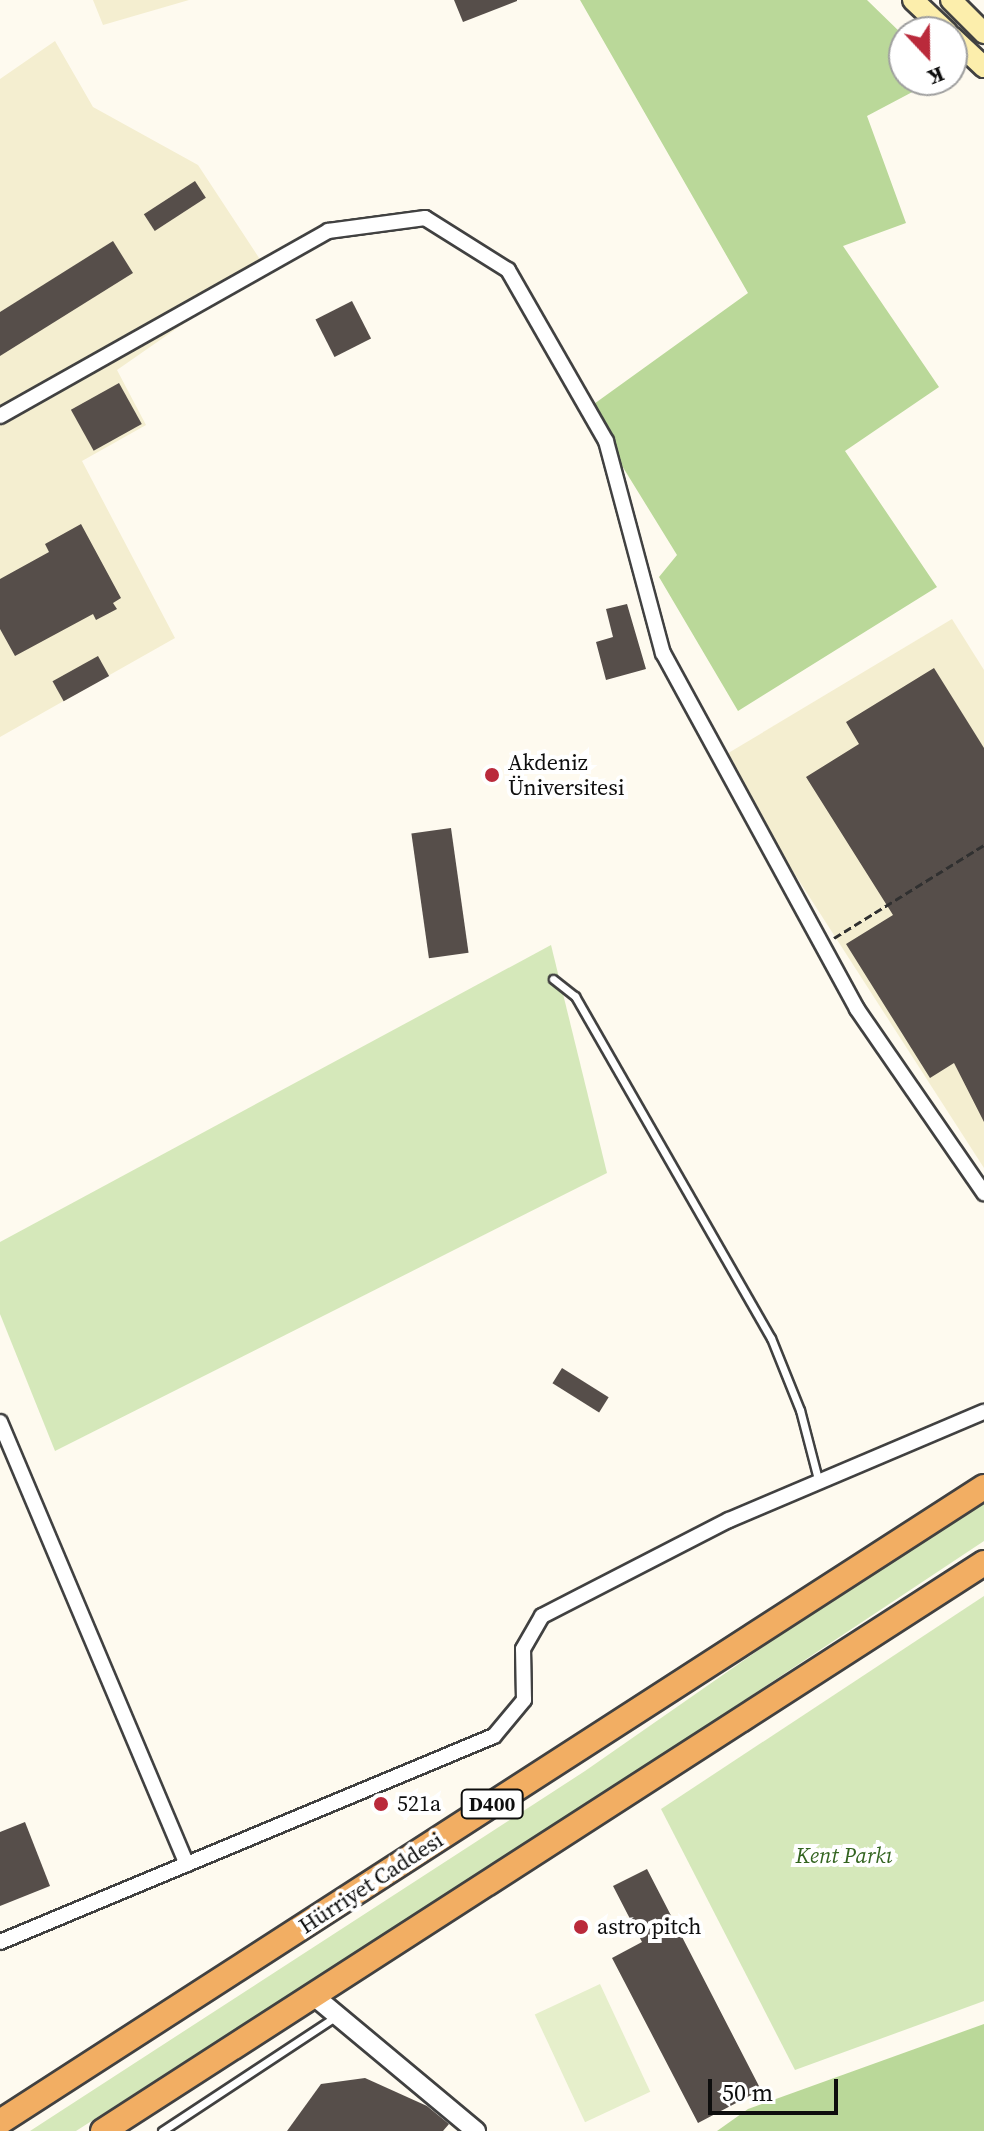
<!DOCTYPE html>
<meta charset="utf-8">
<style>
body{margin:0}
#map{position:relative;width:984px;height:2131px;overflow:hidden;background:#fefaef;font-family:"Source Serif 4",serif}
div>[style]{position:absolute}
[style*='--x']{left:calc(var(--x)*1px);top:calc(var(--y)*1px);width:calc(var(--w)*1px);rotate:calc(var(--a)*1deg)}
.farmland>*{inset:0;background:#f4eed0}
.green>*{inset:0;background:#d5e8ba}
.forest>*{inset:0;background:#bad899}
.pitch>*{inset:0;background:#e6efcb;transform-origin:0 0}
.building>*{inset:0;background:#564e4a;transform-origin:0 0}
.path>*{height:3px;margin-top:-1.5px;transform-origin:0;background:repeating-linear-gradient(90deg,#303030 0 8px,transparent 0 12px)}
.roads{filter:drop-shadow(2px 0 #414141) drop-shadow(-2px 0 #414141) drop-shadow(0 2px #414141) drop-shadow(0 -2px #414141)}
.service>*{height:7px;margin:-3.5px;padding:0 3.5px;transform-origin:3.5px;border-radius:3.5px;background:#fff}
.minor>*{height:14px;margin:-7px;padding:0 7px;transform-origin:7px;border-radius:7px;background:#fff}
.tertiary>*{height:18px;margin:-9px;padding:0 9px;transform-origin:9px;border-radius:9px;background:#fff}
.secondary>*{height:20px;margin:-10px;padding:0 10px;transform-origin:10px;border-radius:10px;background:#fceeac}
.trunk>*{height:24px;margin:-12px;padding:0 12px;transform-origin:12px;border-radius:12px;background:#f2ae63}
.dots>*{width:22px;height:22px;translate:-50% -50%;box-sizing:border-box;border:4px solid #fff;border-radius:50%}
span{translate:-50% -50%;white-space:nowrap;text-align:center;line-height:1.15;-webkit-text-stroke:8px #fff;paint-order:stroke}
.shield-label span{padding:2px 6px;background:#fff;border:2px solid;border-radius:6px;-webkit-text-stroke-width:0}
.shield-label{font-size:20px;color:#0e0e0e;font-weight:700}
.poi-label{font-size:22px;color:#0e0e0e}
.left{translate:0 -50%;text-align:left}
.park-label{font-size:22px;color:#336420;font-style:italic}
.street-label{font-size:22px;color:#0e0e0e}
.north{position:absolute;left:888px;top:16px;width:80px;height:80px;box-sizing:border-box;background:#fff;border:2px solid #9f9f9f;border-radius:50%;rotate:158deg;font-size:22px;font-weight:700;line-height:32px;text-align:center;color:#0e0e0e}
.north::after{content:'';display:block;margin:auto;width:28px;height:36px;background:#ba2a3b;clip-path:polygon(50% 0,100% 100%,50% 72%,0 100%)}
.scale{position:absolute;left:708px;top:2079px;width:130px;height:36px;box-sizing:border-box;border:4px solid #0e0e0e;border-top:0;padding-left:10px;font-size:24px;line-height:28px;white-space:nowrap;color:#0e0e0e;-webkit-text-stroke:6px #fff;paint-order:stroke}
</style>
<div id="map">
<div class="farmland">
<div style="clip-path:polygon(93px 0,189px 0,103px 25px)"></div>
<div style="clip-path:polygon(55px 41px,93px 107px,198px 165px,265px 267px,117px 370px,146px 425px,82px 461px,175px 638px,0 737px,0 79px)"></div>
<div style="clip-path:polygon(952px 619px,984px 670px,984px 1168px,720px 758px)"></div>
</div>
<div class="green">
<div style="clip-path:polygon(551px 945px,607px 1173px,55px 1451px,0 1314px,0 1242px)"></div>
<div style="clip-path:polygon(984px 1503px,984px 1541px,644px 1767px,76px 2131px,30px 2131px,585px 1771px,846px 1589px)"></div>
<div style="clip-path:polygon(984px 1596px,984px 2001px,795px 2070px,661px 1809px)"></div>
</div>
<div class="forest">
<div style="clip-path:polygon(580px 0,867px 0,904px 36px,904px 80px,935px 80px,867px 116px,906px 223px,843px 246px,939px 387px,845px 451px,937px 587px,738px 711px,659px 577px,677px 555px,587px 409px,748px 293px)"></div>
<div style="clip-path:polygon(984px 2024px,984px 2131px,717px 2131px,748px 2109px)"></div>
</div>
<div class="pitch">
<div style="left:600px;top:1984px;width:119px;height:72px;rotate:65deg"></div>
</div>
<div class="building">
<div style="clip-path:polygon(454px 0,517px 0,517px 1px,463px 22px)"></div>
<div style="left:195px;top:181px;width:20px;height:61px;rotate:57deg"></div>
<div style="clip-path:polygon(113px 241px,133px 273px,0 356px,0 312px)"></div>
<div style="left:352px;top:301px;width:42px;height:41px;rotate:63deg"></div>
<div style="left:119px;top:383px;width:47px;height:55px;rotate:61deg"></div>
<div style="clip-path:polygon(81px 524px,121px 598px,113px 603px,117px 609px,96px 620px,93px 614px,15px 656px,0 629px,0 579px,49px 552px,45px 544px)"></div>
<div style="clip-path:polygon(627px 604px,646px 669px,606px 680px,596px 642px,613px 637px,606px 609px)"></div>
<div style="left:98px;top:656px;width:23px;height:52px;rotate:61deg"></div>
<div style="clip-path:polygon(934px 668px,984px 748px,984px 1122px,954px 1063px,930px 1078px,846px 944px,893px 915px,806px 777px,859px 744px,846px 722px)"></div>
<div style="left:451px;top:828px;width:126px;height:40px;rotate:82deg"></div>
<div style="left:562px;top:1368px;width:55px;height:18px;rotate:32deg"></div>
<div style="clip-path:polygon(25px 1822px,50px 1886px,0 1906px,0 1832px)"></div>
<div style="clip-path:polygon(647px 1869px,761px 2090px,698px 2123px,612px 1958px,642px 1942px,613px 1886px)"></div>
<div style="clip-path:polygon(365px 2078px,427px 2106px,449px 2124px,443px 2131px,287px 2131px,321px 2084px)"></div>
</div>
<div class="path">
<div style="--x:834;--y:938;--w:176;--a:-31.8"></div>
</div>
<div class="roads">
<div class="service">
<div style="--x:553;--y:979;--w:28;--a:38"></div>
<div style="--x:575;--y:996;--w:394;--a:60.2"></div>
<div style="--x:771;--y:1338;--w:78;--a:68.1"></div>
<div style="--x:800;--y:1410;--w:75;--a:75.4"></div>
<div style="--x:162;--y:2131;--w:207;--a:-33.4"></div>
</div>
<div class="minor">
<div style="--x:0;--y:416;--w:377;--a:-29.4"></div>
<div style="--x:328;--y:231;--w:98;--a:-7.6"></div>
<div style="--x:425;--y:218;--w:98;--a:32.1"></div>
<div style="--x:508;--y:270;--w:197;--a:60.2"></div>
<div style="--x:606;--y:441;--w:220;--a:75"></div>
<div style="--x:663;--y:653;--w:405;--a:61.4"></div>
<div style="--x:857;--y:1009;--w:224;--a:55.4"></div>
<div style="--x:0;--y:1422;--w:480;--a:67.1"></div>
<div style="--x:0;--y:1942;--w:535;--a:-22.64"></div>
<div style="--x:494;--y:1736;--w:47;--a:-50.2"></div>
<div style="--x:524;--y:1700;--w:51;--a:-91.1"></div>
<div style="--x:523;--y:1649;--w:38;--a:-60"></div>
<div style="--x:542;--y:1616;--w:210;--a:-27.2"></div>
<div style="--x:729;--y:1520;--w:277;--a:-23"></div>
</div>
<div class="tertiary">
<div style="--x:314;--y:1996;--w:211;--a:39.8"></div>
</div>
<div class="secondary">
<div style="--x:913;--y:0;--w:47;--a:43.3"></div>
<div style="--x:951;--y:0;--w:47;--a:45"></div>
<div style="--x:952;--y:37;--w:44;--a:43.2"></div>
</div>
<div class="trunk">
<div style="--x:0;--y:2122;--w:1171;--a:-32.84"></div>
<div style="--x:103;--y:2131;--w:1048;--a:-32.81"></div>
</div>
</div>
<div class="dots">
<div style="left:492px;top:775px;background:#ba2a3b"></div>
<div style="left:381px;top:1804px;background:#ba2a3b"></div>
<div style="left:581px;top:1927px;background:#ba2a3b"></div>
</div>
<div class="shield-label">
<span style="left:492px;top:1804px">D400</span>
</div>
<div class="poi-label">
<span class="left" style="left:508px;top:775px">Akdeniz<br>Üniversitesi</span>
<span class="left" style="left:397px;top:1804px">521a</span>
<span class="left" style="left:597px;top:1927px">astro pitch</span>
</div>
<div class="park-label">
<span style="left:844px;top:1856px">Kent Parkı</span>
</div>
<div class="street-label">
<span style="left:371px;top:1883px;rotate:-33deg">Hürriyet Caddesi</span>
</div>
<div class="north">K</div>
<div class="scale">50 m</div>
</div>
